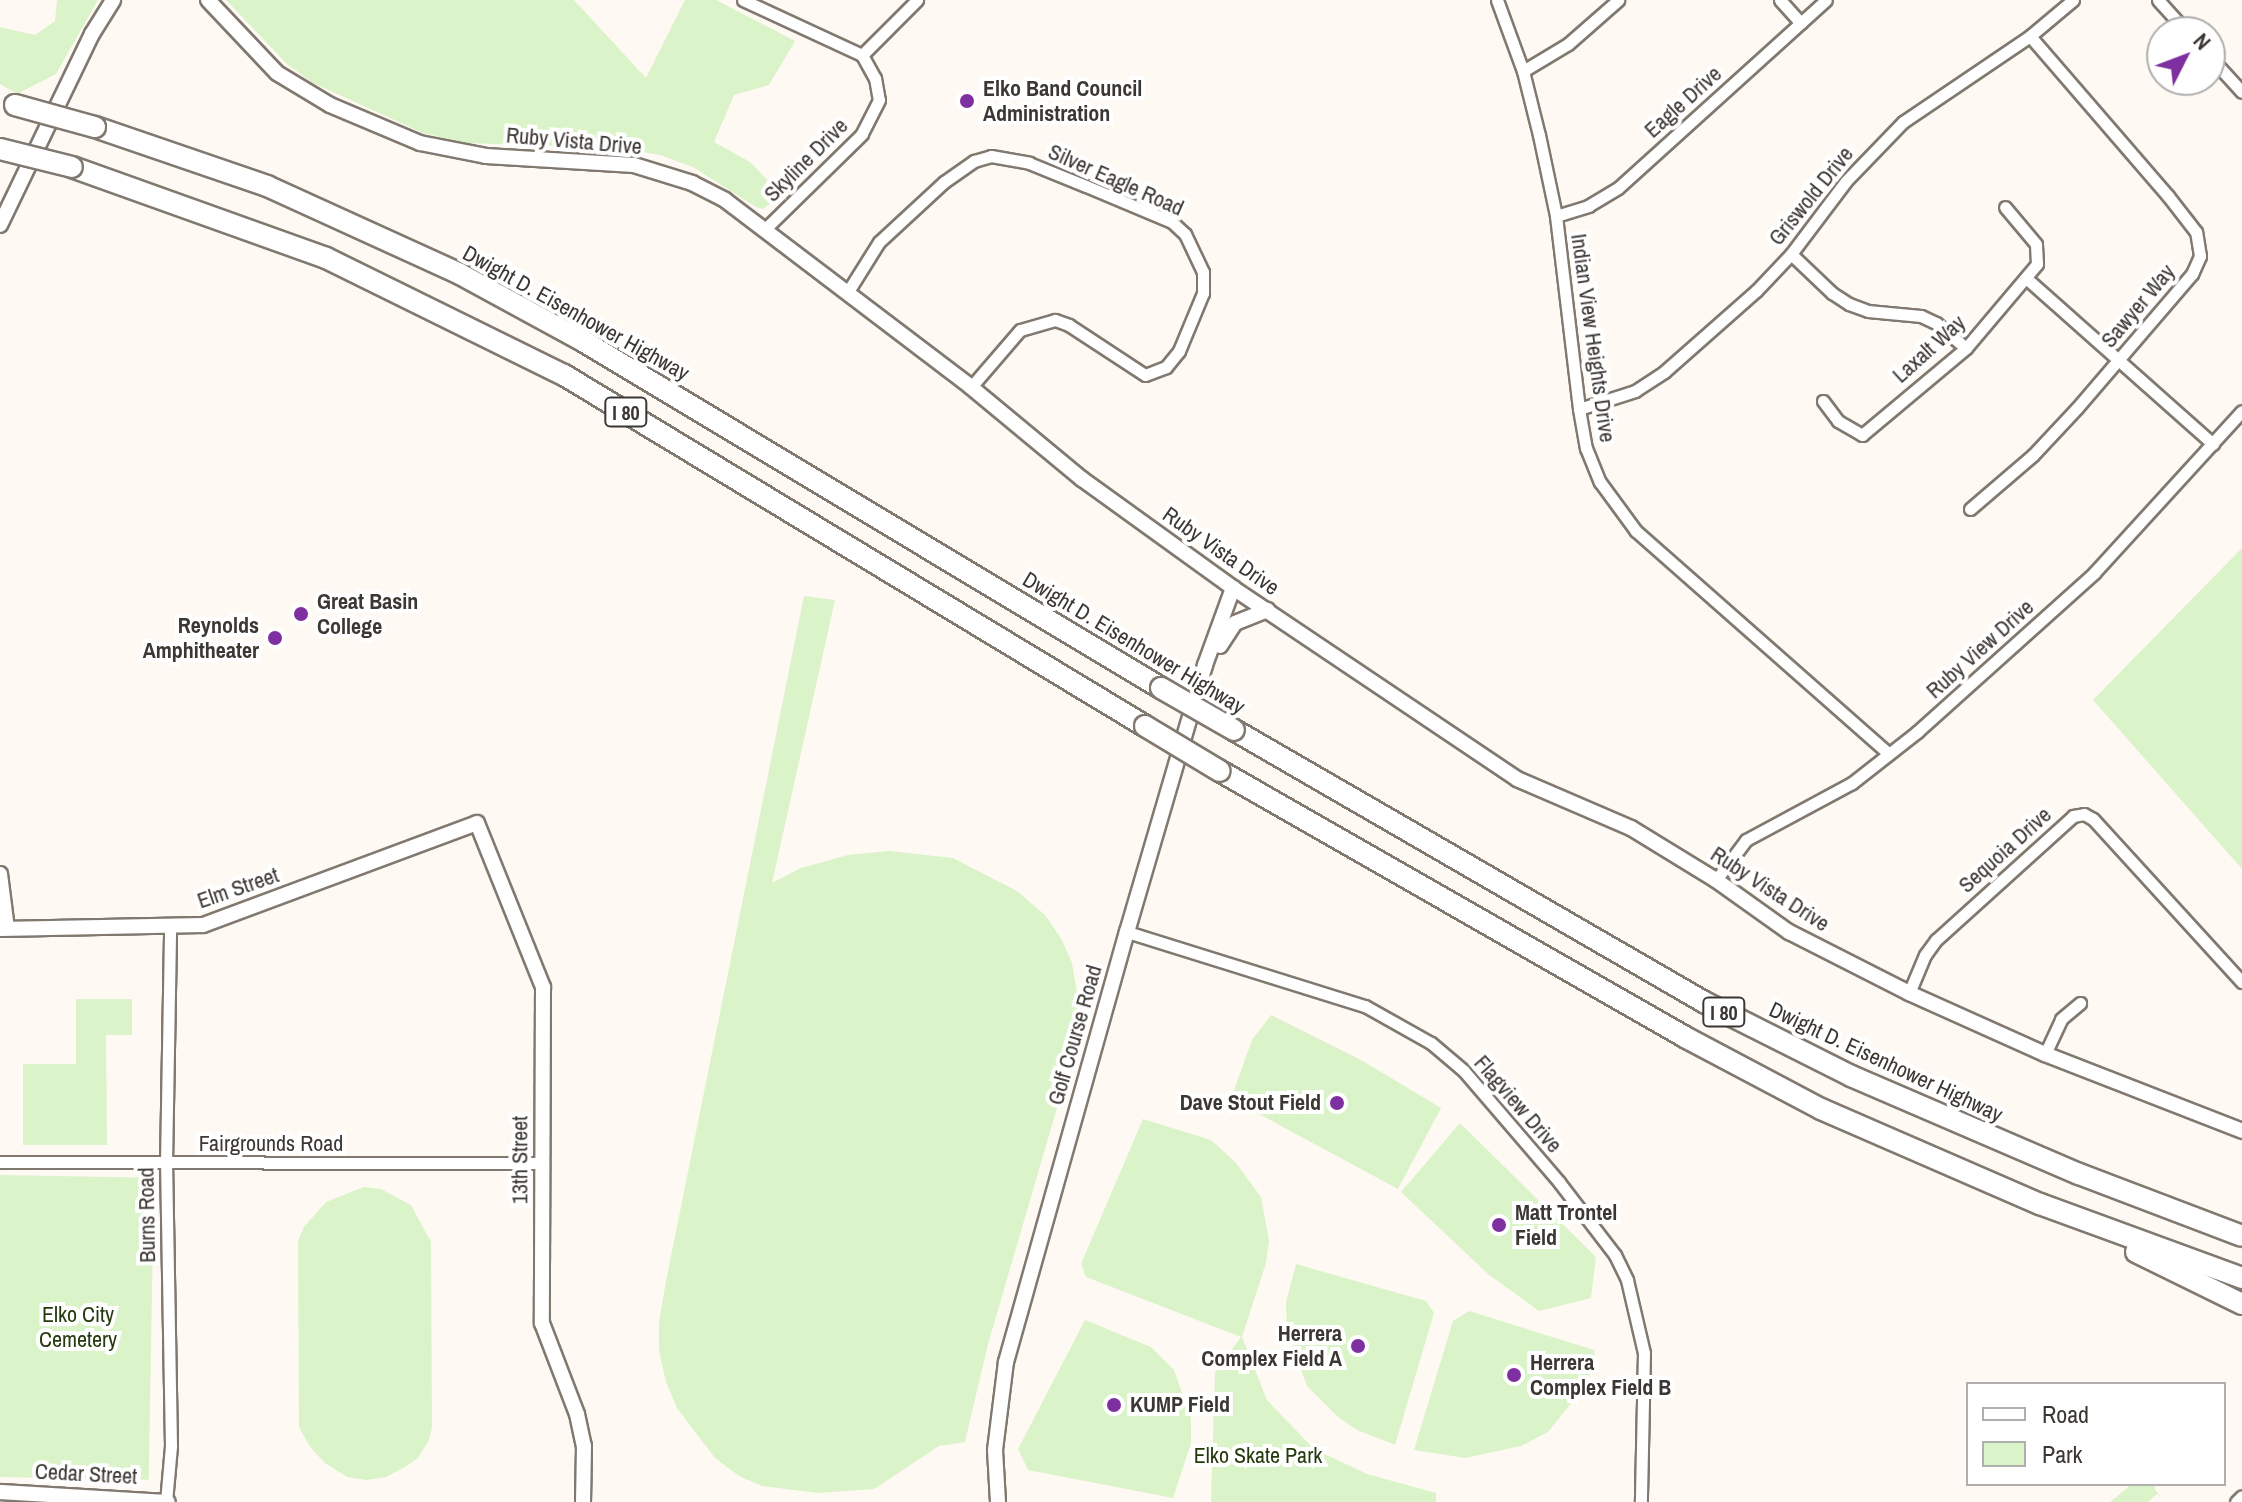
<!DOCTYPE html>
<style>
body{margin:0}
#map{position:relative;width:2242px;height:1502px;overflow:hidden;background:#fef9f3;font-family:"Archivo Narrow",sans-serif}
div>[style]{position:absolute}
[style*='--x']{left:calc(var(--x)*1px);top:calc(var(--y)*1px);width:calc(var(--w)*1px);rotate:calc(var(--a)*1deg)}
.green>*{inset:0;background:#dbf3c8;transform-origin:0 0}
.roads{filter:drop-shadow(2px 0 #817970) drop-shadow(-2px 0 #817970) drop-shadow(0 2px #817970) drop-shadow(0 -2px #817970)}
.street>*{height:11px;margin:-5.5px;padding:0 5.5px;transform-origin:5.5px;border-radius:5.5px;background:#fff}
.secondary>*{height:14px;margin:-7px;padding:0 7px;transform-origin:7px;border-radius:7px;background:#fff}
.highway>*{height:20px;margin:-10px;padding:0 10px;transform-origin:10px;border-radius:10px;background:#fff}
.bridges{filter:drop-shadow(2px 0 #817970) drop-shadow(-2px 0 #817970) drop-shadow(0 2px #817970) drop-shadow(0 -2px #817970)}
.highway-bridge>*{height:20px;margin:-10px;padding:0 10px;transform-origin:10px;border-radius:10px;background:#fff}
.dots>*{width:22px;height:22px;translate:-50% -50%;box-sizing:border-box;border:4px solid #fff;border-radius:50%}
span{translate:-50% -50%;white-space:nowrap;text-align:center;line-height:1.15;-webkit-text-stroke:8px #fff;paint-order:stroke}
.shield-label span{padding:2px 6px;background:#fff;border:2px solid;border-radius:6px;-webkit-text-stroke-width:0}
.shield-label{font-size:20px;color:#3b3733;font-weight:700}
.poi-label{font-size:22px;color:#3b3733;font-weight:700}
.left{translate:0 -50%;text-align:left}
.right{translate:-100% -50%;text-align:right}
.street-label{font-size:22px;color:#3b3733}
.park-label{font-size:22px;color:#253b0e}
.legend{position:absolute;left:1966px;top:1382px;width:260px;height:104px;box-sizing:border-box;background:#fff;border:2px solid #b1afad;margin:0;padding:10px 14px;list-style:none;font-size:24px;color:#3b3733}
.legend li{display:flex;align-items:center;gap:16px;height:40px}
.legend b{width:40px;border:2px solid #b1afad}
.north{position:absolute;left:2146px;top:16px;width:80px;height:80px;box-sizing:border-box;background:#fff;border:2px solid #b1afad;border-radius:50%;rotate:48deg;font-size:22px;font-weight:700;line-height:32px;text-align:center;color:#3b3733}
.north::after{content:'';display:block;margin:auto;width:28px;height:36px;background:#7e30a1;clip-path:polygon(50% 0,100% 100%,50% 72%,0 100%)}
</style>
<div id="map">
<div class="green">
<div style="clip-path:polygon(57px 0,98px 0,56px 74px,17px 94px,0 84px,0 27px,35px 35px,55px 21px)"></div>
<div style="clip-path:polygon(226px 0,574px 0,646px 78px,685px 0,716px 0,795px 41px,769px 85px,734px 95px,714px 142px,750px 162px,782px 195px,763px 209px,756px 207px,693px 167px,660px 155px,620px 148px,466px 143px,423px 133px,313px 83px,287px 64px)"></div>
<div style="clip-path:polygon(2242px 548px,2242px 869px,2093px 700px)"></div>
<div style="clip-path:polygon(804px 596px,835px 600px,772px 883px,801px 868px,848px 855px,889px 851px,953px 858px,1017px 891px,1045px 915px,1062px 940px,1072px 963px,1078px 999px,1078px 1030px,1071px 1060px,988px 1344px,965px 1442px,939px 1446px,874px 1489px,818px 1493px,762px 1486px,739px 1476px,715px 1458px,677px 1408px,666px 1382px,659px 1350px,659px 1322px,666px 1281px)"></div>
<div style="clip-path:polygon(76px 999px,132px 999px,132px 1035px,106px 1035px,107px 1145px,23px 1145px,23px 1064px,76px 1064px)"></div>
<div style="clip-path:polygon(1271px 1015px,1361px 1060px,1441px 1108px,1398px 1189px,1231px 1099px,1252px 1040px)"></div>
<div style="clip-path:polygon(1143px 1119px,1211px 1140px,1235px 1162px,1261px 1197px,1269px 1240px,1266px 1263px,1242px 1337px,1267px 1400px,1314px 1449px,1367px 1474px,1436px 1493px,1436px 1502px,1211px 1502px,1215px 1373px,1241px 1337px,1086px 1277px,1081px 1264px)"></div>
<div style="clip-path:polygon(1460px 1123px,1596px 1257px,1591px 1298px,1539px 1311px,1488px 1274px,1401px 1192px)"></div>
<div style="left:0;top:1175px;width:154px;height:302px;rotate:1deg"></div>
<div style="clip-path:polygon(364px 1187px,381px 1189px,411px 1205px,431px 1242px,432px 1428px,428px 1442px,418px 1458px,405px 1467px,386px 1477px,367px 1480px,347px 1477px,325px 1463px,310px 1447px,299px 1427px,298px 1241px,304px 1227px,326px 1202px)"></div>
<div style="clip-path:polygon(1296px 1264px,1426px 1301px,1434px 1313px,1395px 1445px,1357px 1430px,1338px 1417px,1307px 1386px,1287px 1333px,1286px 1302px)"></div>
<div style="clip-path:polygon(1469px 1311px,1594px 1350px,1596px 1363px,1585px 1386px,1548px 1432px,1521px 1446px,1465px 1458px,1414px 1450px,1453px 1321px)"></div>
<div style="clip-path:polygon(1085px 1320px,1151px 1347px,1174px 1370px,1191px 1418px,1191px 1443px,1173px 1498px,1028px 1470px,1018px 1449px)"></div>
<div style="clip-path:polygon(2132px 1484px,2158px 1484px,2154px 1488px,2161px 1497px,2157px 1494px,2148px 1502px,2110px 1502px)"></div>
</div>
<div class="roads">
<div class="street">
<div style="--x:743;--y:0;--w:131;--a:24.8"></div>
<div style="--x:862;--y:55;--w:26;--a:61"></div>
<div style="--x:875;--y:78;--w:22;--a:80"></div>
<div style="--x:879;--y:100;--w:38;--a:117"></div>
<div style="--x:862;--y:134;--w:137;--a:135.6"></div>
<div style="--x:1497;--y:0;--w:76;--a:69.9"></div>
<div style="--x:1523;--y:71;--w:66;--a:76"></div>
<div style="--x:1539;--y:135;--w:83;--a:78.1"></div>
<div style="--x:1556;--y:216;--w:194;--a:83.2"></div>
<div style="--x:1579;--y:409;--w:40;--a:80"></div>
<div style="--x:1586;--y:448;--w:37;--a:68"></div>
<div style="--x:1600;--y:482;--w:61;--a:53.7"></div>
<div style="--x:1636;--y:531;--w:337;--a:41.4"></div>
<div style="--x:1780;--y:0;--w:31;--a:48"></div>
<div style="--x:2158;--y:0;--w:43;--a:47.8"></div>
<div style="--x:862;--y:55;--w:78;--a:-45"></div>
<div style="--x:2210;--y:57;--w:47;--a:47.6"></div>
<div style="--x:1523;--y:71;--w:52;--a:-31"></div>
<div style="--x:1568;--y:44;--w:67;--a:-41.3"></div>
<div style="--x:1556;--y:216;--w:34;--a:-17"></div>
<div style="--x:1588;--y:206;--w:35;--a:-31"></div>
<div style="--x:1618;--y:188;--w:280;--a:-42.1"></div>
<div style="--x:1791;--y:254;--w:57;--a:43.6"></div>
<div style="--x:1832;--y:293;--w:20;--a:33"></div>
<div style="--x:1849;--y:304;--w:20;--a:20"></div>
<div style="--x:1868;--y:311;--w:53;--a:5.4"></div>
<div style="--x:1921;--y:316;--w:17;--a:25"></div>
<div style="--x:1936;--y:323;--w:39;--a:40"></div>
<div style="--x:2026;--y:278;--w:250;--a:41.6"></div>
<div style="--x:847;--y:293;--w:60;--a:-57.9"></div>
<div style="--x:879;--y:242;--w:88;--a:-42.7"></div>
<div style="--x:944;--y:182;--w:37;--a:-35"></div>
<div style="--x:974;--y:161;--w:18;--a:-16"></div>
<div style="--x:991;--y:156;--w:39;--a:10"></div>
<div style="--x:1029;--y:163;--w:61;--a:22"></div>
<div style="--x:1086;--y:186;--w:93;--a:22.7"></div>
<div style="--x:1172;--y:222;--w:18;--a:43"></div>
<div style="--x:1185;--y:234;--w:42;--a:64.7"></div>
<div style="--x:1203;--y:272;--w:21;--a:90"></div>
<div style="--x:1203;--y:293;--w:63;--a:112.5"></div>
<div style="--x:1179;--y:351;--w:21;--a:129"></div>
<div style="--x:1166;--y:367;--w:22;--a:159"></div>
<div style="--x:1145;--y:375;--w:91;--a:-146.7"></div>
<div style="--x:1069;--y:325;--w:15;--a:-160"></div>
<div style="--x:1055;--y:320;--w:36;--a:164"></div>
<div style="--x:1020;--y:330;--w:75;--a:130.7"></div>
<div style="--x:1823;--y:401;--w:25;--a:53"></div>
<div style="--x:1838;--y:421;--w:28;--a:30"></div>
<div style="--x:1862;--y:435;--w:136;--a:-39.9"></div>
<div style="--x:1966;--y:348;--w:110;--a:-49.8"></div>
<div style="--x:2037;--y:264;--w:20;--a:-93"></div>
<div style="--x:2036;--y:244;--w:48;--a:-130"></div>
<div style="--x:1579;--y:409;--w:59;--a:-17.8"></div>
<div style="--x:1635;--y:391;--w:35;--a:-33"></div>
<div style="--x:1664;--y:372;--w:123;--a:-41.4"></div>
<div style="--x:1756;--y:291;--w:51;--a:-46.6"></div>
<div style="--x:1791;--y:254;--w:91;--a:-53"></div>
<div style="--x:1846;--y:181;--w:82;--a:-46"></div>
<div style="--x:1903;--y:122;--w:153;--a:-34.1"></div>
<div style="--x:2030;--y:36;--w:56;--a:-39.9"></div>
<div style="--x:1970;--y:509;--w:83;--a:-40.6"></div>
<div style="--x:2033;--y:455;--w:64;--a:-46.9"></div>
<div style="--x:2077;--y:408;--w:177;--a:-49.4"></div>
<div style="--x:2192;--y:274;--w:20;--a:-66"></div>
<div style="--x:2200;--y:256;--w:24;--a:-99"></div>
<div style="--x:2196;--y:232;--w:46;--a:-127.9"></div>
<div style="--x:2168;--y:196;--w:211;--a:-130.8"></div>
<div style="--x:1716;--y:880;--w:50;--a:-53.1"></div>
<div style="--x:1746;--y:840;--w:120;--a:-28.3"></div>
<div style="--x:1852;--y:783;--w:83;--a:-38.1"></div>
<div style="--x:1917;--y:732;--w:238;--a:-41.9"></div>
<div style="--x:2094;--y:573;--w:219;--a:-47.6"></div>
<div style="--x:1127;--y:932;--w:249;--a:17.3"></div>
<div style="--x:1365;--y:1006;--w:76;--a:29.3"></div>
<div style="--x:1431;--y:1043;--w:43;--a:40.3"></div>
<div style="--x:1464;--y:1071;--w:146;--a:49.4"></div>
<div style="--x:1559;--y:1182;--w:92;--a:52.5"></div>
<div style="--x:1615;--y:1255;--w:28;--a:64"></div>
<div style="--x:1627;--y:1280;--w:75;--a:76.9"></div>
<div style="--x:1644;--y:1353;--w:149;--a:91.2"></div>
<div style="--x:1909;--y:993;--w:41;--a:-67.2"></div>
<div style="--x:1925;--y:955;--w:19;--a:-54"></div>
<div style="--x:1936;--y:940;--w:185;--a:-42.1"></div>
<div style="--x:2073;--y:816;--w:11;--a:-10"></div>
<div style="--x:2084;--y:814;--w:10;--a:29"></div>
<div style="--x:2093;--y:819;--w:221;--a:47.6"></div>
<div style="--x:2045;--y:1054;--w:38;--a:-65"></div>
<div style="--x:2061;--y:1019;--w:25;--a:-40"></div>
<div style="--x:0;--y:1162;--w:542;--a:0.11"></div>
<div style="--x:166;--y:1502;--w:56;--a:-84.9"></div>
<div style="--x:171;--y:1446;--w:282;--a:-91"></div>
<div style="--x:166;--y:1164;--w:236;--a:-89"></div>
<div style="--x:2236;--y:1502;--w:8;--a:-45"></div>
</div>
<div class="secondary">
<div style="--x:208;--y:0;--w:100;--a:46.6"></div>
<div style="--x:277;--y:73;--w:62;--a:31.1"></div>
<div style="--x:330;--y:105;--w:98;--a:22.9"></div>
<div style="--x:420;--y:143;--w:67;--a:11.1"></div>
<div style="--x:486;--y:156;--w:148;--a:3.5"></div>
<div style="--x:634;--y:165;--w:61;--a:17.2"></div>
<div style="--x:692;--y:183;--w:37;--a:27"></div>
<div style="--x:725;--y:200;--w:309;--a:37.2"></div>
<div style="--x:971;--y:387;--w:144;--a:39.7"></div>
<div style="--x:1082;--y:479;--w:186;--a:35.8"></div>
<div style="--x:1233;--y:588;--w:342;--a:33.9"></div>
<div style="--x:1517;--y:779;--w:124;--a:23.3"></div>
<div style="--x:1631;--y:828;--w:100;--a:31.5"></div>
<div style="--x:1716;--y:880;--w:90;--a:35.5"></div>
<div style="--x:1789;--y:932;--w:135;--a:26.9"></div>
<div style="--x:1909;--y:993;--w:149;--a:24.2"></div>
<div style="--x:2045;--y:1054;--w:212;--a:21.3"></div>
<div style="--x:0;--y:225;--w:212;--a:-64.3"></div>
<div style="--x:92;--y:34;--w:40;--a:-58"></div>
<div style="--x:1220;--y:646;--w:27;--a:-57"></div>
<div style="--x:1235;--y:623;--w:35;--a:-22"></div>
<div style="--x:0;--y:874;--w:55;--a:82.7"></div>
<div style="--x:0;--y:929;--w:203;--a:-1.1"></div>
<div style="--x:203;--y:925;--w:292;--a:-20.4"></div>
<div style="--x:477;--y:823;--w:177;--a:68.1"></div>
<div style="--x:543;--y:987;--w:336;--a:90.2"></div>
<div style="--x:542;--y:1323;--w:97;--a:69"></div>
<div style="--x:577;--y:1414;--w:33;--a:78"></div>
<div style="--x:584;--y:1446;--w:56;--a:91"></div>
<div style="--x:0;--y:1492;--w:168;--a:3.4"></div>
<div style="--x:998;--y:1502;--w:52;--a:-93.3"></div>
<div style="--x:995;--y:1450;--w:89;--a:-82.9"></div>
<div style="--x:1006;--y:1362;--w:447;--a:-74.3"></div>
<div style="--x:1127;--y:932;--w:278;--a:-73.7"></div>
<div style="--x:1205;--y:665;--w:82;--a:-70"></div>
</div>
<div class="highway">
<div style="--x:95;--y:127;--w:182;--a:18.9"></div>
<div style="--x:267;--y:186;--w:212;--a:24.5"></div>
<div style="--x:460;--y:274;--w:140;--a:28.6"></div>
<div style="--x:583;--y:341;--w:674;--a:30.98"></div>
<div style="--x:72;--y:167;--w:270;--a:19.7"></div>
<div style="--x:326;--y:258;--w:265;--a:26.2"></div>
<div style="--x:564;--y:375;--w:679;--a:31.14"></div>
<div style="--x:1234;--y:730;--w:543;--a:30.06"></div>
<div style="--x:1704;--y:1002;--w:165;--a:26.7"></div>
<div style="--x:1851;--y:1076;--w:248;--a:23.3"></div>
<div style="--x:2079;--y:1174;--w:174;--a:20.8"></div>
<div style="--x:1220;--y:771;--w:536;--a:29.77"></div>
<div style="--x:1685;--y:1037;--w:154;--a:27.9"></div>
<div style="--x:1821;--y:1109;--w:239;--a:23.5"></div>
<div style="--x:2040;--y:1204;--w:215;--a:20.1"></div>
<div style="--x:2136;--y:1252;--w:118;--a:26.1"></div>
</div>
</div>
<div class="bridges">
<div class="highway-bridge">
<div style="--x:15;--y:105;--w:83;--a:15.4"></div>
<div style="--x:0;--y:149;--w:74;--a:14"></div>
<div style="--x:1161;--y:688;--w:84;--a:29.9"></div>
<div style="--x:1145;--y:726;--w:87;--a:31"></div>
</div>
</div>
<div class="dots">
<div style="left:967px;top:101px;background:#7e30a1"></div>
<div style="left:301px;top:614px;background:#7e30a1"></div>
<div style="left:275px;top:638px;background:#7e30a1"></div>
<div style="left:1337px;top:1103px;background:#7e30a1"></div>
<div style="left:1499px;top:1225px;background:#7e30a1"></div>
<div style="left:1358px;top:1346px;background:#7e30a1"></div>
<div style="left:1514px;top:1375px;background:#7e30a1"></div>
<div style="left:1114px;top:1405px;background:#7e30a1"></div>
</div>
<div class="shield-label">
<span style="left:626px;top:412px">I 80</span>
<span style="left:1724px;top:1012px">I 80</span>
</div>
<div class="poi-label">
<span class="left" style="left:983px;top:101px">Elko Band Council<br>Administration</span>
<span class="left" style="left:317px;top:614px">Great Basin<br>College</span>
<span class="right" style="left:259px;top:638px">Reynolds<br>Amphitheater</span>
<span class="right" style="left:1321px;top:1103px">Dave Stout Field</span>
<span class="left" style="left:1515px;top:1225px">Matt Trontel<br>Field</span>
<span class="right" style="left:1342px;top:1346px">Herrera<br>Complex Field A</span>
<span class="left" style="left:1530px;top:1375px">Herrera<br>Complex Field B</span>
<span class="left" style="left:1130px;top:1405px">KUMP Field</span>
</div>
<div class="street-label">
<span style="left:1683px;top:102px;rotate:-42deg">Eagle Drive</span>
<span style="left:574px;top:141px;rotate:5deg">Ruby Vista Drive</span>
<span style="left:806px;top:160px;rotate:-45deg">Skyline Drive</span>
<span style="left:1116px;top:180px;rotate:24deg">Silver Eagle Road</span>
<span style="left:1811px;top:196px;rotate:-51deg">Griswold Drive</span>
<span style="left:2138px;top:306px;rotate:-50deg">Sawyer Way</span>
<span style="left:576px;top:313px;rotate:29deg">Dwight D. Eisenhower Highway</span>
<span style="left:1593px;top:338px;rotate:82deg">Indian View Heights Drive</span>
<span style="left:1929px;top:349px;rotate:-42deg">Laxalt Way</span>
<span style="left:1221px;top:551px;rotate:35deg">Ruby Vista Drive</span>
<span style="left:1134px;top:643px;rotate:31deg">Dwight D. Eisenhower Highway</span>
<span style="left:1980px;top:649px;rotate:-42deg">Ruby View Drive</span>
<span style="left:2005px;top:850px;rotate:-42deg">Sequoia Drive</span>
<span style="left:238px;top:888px;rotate:-19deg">Elm Street</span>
<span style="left:1770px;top:889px;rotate:33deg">Ruby Vista Drive</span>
<span style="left:1075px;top:1035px;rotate:-74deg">Golf Course Road</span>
<span style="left:1886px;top:1062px;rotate:25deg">Dwight D. Eisenhower Highway</span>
<span style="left:1518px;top:1104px;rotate:49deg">Flagview Drive</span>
<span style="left:271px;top:1144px">Fairgrounds Road</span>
<span style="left:520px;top:1160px;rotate:-90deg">13th Street</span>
<span style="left:147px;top:1215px;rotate:-91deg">Burns Road</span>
<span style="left:86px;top:1474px;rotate:3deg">Cedar Street</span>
</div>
<div class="park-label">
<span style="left:78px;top:1327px">Elko City<br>Cemetery</span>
<span style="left:1258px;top:1456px">Elko Skate Park</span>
</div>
<ul class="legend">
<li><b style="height:10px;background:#fff"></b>Road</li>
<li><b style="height:22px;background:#dbf3c8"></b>Park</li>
</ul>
<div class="north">N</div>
</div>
